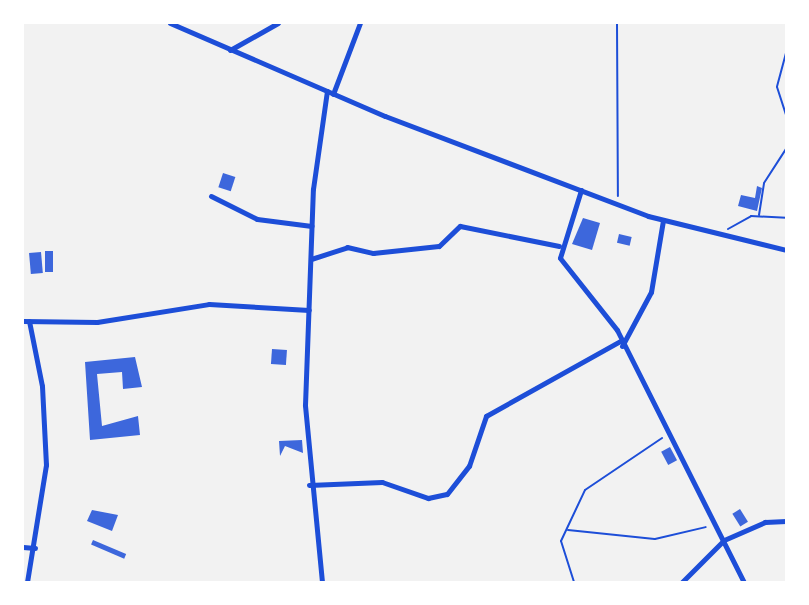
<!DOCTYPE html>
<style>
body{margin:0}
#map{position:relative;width:809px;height:605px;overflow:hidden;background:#f2f2f2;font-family:"PT Sans Narrow",sans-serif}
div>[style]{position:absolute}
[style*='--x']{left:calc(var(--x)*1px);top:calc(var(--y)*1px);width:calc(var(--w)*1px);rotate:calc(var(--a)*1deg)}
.building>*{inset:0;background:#3d67dc;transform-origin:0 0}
.path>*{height:2px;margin:-1px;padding:0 1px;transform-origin:1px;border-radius:1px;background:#1d4ed8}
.minor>*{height:5px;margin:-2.5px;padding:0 2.5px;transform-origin:2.5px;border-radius:2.5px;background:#1d4ed8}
span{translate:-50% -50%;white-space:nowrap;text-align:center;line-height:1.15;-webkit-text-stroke:5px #fff;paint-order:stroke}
.frame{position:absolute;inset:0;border:24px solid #fff;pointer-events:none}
</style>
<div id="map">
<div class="building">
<div style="left:223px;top:173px;width:13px;height:15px;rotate:18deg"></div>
<div style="clip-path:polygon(757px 186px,762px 188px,757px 211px,738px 206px,741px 195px,755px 198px)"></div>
<div style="clip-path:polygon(583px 218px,600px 223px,592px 250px,572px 244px)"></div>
<div style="left:619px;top:234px;width:13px;height:9px;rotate:13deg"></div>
<div style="left:45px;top:251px;width:8px;height:21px"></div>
<div style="left:41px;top:252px;width:21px;height:12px;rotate:85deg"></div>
<div style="left:272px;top:349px;width:15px;height:15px;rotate:4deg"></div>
<div style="clip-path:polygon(135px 357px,142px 387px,123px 389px,122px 372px,97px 374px,102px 426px,138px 416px,140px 435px,90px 440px,85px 362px)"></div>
<div style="clip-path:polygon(302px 440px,303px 453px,285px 446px,280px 456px,279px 441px)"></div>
<div style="left:670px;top:447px;width:15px;height:10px;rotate:62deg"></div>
<div style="left:740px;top:509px;width:15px;height:9px;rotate:58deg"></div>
<div style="clip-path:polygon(92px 510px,118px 515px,112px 531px,87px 521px)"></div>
<div style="left:93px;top:540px;width:36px;height:5px;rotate:23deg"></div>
</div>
<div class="path">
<div style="--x:617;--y:23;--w:173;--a:89.7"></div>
<div style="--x:786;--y:53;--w:35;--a:105"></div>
<div style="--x:777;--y:87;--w:29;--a:72"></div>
<div style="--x:759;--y:215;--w:32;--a:-81"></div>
<div style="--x:764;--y:183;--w:40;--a:-57.1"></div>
<div style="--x:728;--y:229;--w:26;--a:-29"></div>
<div style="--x:751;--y:216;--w:35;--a:3"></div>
<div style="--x:568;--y:530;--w:87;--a:5.9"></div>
<div style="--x:655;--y:539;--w:52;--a:-13.2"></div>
<div style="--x:574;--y:582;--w:43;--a:-107.6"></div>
<div style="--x:561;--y:541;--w:56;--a:-64.8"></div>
<div style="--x:585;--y:490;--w:93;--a:-34"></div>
</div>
<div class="minor">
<div style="--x:170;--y:23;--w:234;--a:23.4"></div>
<div style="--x:385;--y:116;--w:281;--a:20.8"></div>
<div style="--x:648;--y:216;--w:142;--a:13.8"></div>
<div style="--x:230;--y:50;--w:55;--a:-29.4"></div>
<div style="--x:333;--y:94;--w:76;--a:-69.2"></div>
<div style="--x:581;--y:190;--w:71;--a:107.2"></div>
<div style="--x:560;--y:258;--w:92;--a:51.6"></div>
<div style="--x:617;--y:330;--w:282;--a:63.3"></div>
<div style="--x:211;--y:196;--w:51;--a:26.6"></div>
<div style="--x:257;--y:219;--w:55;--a:7.3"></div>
<div style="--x:311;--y:259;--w:38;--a:-18"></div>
<div style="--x:347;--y:247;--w:27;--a:13"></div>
<div style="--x:373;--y:253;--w:66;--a:-6.1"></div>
<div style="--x:439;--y:246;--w:29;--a:-44"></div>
<div style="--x:460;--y:226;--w:101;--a:11.4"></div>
<div style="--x:23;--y:321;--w:74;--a:0.8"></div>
<div style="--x:97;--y:322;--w:113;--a:-9.1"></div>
<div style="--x:209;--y:304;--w:100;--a:3.4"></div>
<div style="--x:622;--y:346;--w:61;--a:-61.8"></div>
<div style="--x:651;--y:292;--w:73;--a:-80.5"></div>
<div style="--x:309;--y:485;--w:73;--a:-2.4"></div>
<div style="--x:382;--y:482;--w:49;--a:19.2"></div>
<div style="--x:428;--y:498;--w:19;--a:-12"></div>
<div style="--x:447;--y:494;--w:36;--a:-52"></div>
<div style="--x:469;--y:466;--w:53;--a:-71.2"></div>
<div style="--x:486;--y:416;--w:154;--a:-29.2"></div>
<div style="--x:23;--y:547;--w:12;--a:5"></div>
<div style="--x:27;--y:582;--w:119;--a:-80.8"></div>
<div style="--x:46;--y:465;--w:79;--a:-92.9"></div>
<div style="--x:42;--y:386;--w:66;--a:-101.3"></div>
<div style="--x:322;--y:582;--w:178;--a:-95.5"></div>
<div style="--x:305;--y:405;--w:216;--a:-87.9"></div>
<div style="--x:313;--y:189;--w:99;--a:-81.9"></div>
<div style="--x:682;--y:582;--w:59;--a:-45"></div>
<div style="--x:724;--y:540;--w:45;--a:-23.7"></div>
<div style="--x:765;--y:522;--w:21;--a:-3"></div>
</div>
<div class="frame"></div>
</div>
